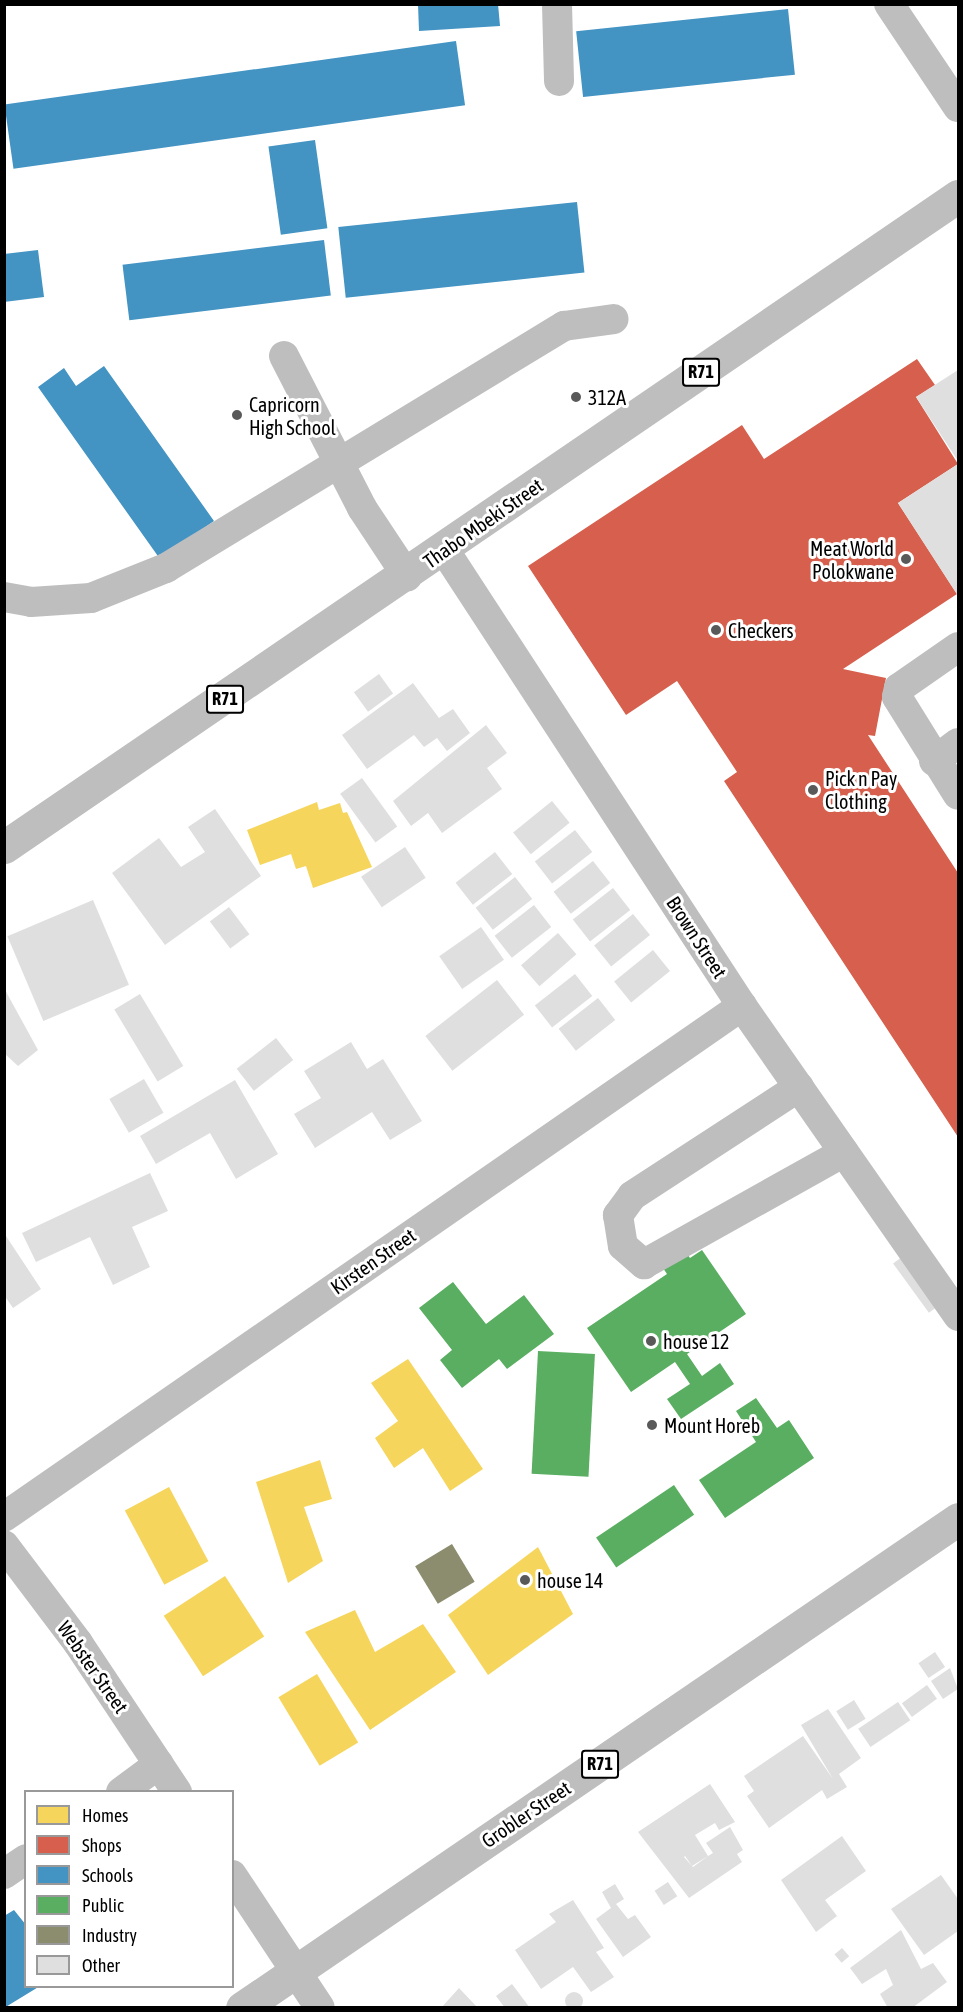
<!DOCTYPE html>
<style>
body{margin:0}
#map{position:relative;width:963px;height:2012px;overflow:hidden;background:#fff;font-family:"Asap Condensed",sans-serif}
div>[style]{position:absolute}
[style*='--x']{left:calc(var(--x)*1px);top:calc(var(--y)*1px);width:calc(var(--w)*1px);rotate:calc(var(--a)*1deg)}
.homes>*{inset:0;background:#f6d55c;transform-origin:0 0}
.shops>*{inset:0;background:#d6604d}
.schools>*{inset:0;background:#4393c3;transform-origin:0 0}
.public>*{inset:0;background:#5aae61;transform-origin:0 0}
.industry>*{inset:0;background:#8c8c6e;transform-origin:0 0}
.building>*{inset:0;background:#dfdfdf;transform-origin:0 0}
.round{border-radius:50%}
.minor>*{height:30px;margin:-15px;padding:0 15px;transform-origin:15px;border-radius:15px;background:#bebebe}
.major>*{height:33px;margin:-16.5px;padding:0 16.5px;transform-origin:16.5px;border-radius:16.5px;background:#bebebe}
.dots>*{width:16px;height:16px;translate:-50% -50%;box-sizing:border-box;border:3px solid #fff;border-radius:50%}
span{translate:-50% -50%;white-space:nowrap;text-align:center;line-height:1.15;-webkit-text-stroke:6px #fff;paint-order:stroke}
.shield-label span{padding:2px 4px;background:#fff;border:2px solid;border-radius:4px;-webkit-text-stroke-width:0}
.shield-label{font-size:18px;color:#000;font-weight:700}
.poi-label{font-size:20px;color:#000}
.left{translate:0 -50%;text-align:left}
.right{translate:-100% -50%;text-align:right}
.street-label{font-size:20px;color:#000}
.frame{position:absolute;inset:0;border:6px solid #000;pointer-events:none}
.legend{position:absolute;left:24px;top:1790px;width:210px;height:198px;box-sizing:border-box;background:#fff;border:2px solid #999;margin:0;padding:8px 10px;list-style:none;font-size:18px;color:#000}
.legend li{display:flex;align-items:center;gap:12px;height:30px}
.legend b{width:30px;border:2px solid #999}
</style>
<div id="map">
<div class="homes">
<div style="clip-path:polygon(317px 802px,319px 810px,340px 803px,343px 813px,347px 812px,372px 867px,313px 888px,306px 866px,296px 869px,291px 854px,260px 865px,247px 830px)"></div>
<div style="clip-path:polygon(408px 1359px,483px 1469px,450px 1491px,423px 1448px,394px 1468px,375px 1438px,398px 1421px,371px 1383px)"></div>
<div style="clip-path:polygon(320px 1460px,332px 1499px,304px 1507px,323px 1561px,288px 1583px,256px 1482px)"></div>
<div style="left:169px;top:1487px;width:84px;height:50px;rotate:62deg"></div>
<div style="clip-path:polygon(538px 1547px,573px 1614px,488px 1675px,448px 1615px)"></div>
<div style="left:225px;top:1576px;width:72px;height:73px;rotate:57deg"></div>
<div style="clip-path:polygon(355px 1610px,375px 1652px,423px 1624px,456px 1672px,370px 1730px,305px 1632px)"></div>
<div style="left:317px;top:1674px;width:80px;height:45px;rotate:59deg"></div>
</div>
<div class="shops">
<div style="clip-path:polygon(917px 359px,935px 385px,916px 397px,958px 464px,898px 503px,957px 594px,843px 669px,886px 678px,875px 736px,868px 735px,958px 873px,958px 1137px,724px 781px,737px 772px,677px 681px,626px 715px,528px 566px,742px 425px,764px 459px)"></div>
</div>
<div class="schools">
<div style="clip-path:polygon(418px 4px,498px 4px,500px 26px,419px 31px)"></div>
<div style="left:788px;top:9px;width:66px;height:213px;rotate:84deg"></div>
<div style="left:456px;top:41px;width:65px;height:456px;rotate:82deg"></div>
<div style="left:315px;top:140px;width:89px;height:47px;rotate:82deg"></div>
<div style="left:577px;top:202px;width:71px;height:240px;rotate:84deg"></div>
<div style="left:324px;top:240px;width:56px;height:203px;rotate:83deg"></div>
<div style="clip-path:polygon(38px 250px,44px 297px,4px 302px,4px 254px)"></div>
<div style="clip-path:polygon(104px 366px,214px 521px,160px 559px,38px 387px,64px 368px,76px 386px)"></div>
<div style="clip-path:polygon(14px 1910px,26px 1925px,26px 1986px,40px 1986px,4px 2008px,4px 1916px)"></div>
</div>
<div class="public">
<div style="clip-path:polygon(682px 1247px,690px 1258px,702px 1250px,746px 1314px,687px 1354px,702px 1376px,720px 1363px,734px 1384px,681px 1419px,667px 1399px,690px 1384px,675px 1362px,631px 1392px,587px 1328px,667px 1274px,659px 1262px)"></div>
<div style="clip-path:polygon(453px 1282px,486px 1324px,524px 1295px,554px 1334px,507px 1369px,499px 1359px,462px 1388px,440px 1360px,452px 1350px,419px 1308px)"></div>
<div style="left:538px;top:1351px;width:57px;height:123px;rotate:3deg"></div>
<div style="clip-path:polygon(756px 1398px,777px 1428px,789px 1420px,814px 1458px,725px 1518px,699px 1480px,756px 1442px,736px 1411px)"></div>
<div style="left:674px;top:1485px;width:36px;height:94px;rotate:56deg"></div>
</div>
<div class="industry">
<div style="left:452px;top:1544px;width:44px;height:43px;rotate:59deg"></div>
</div>
<div class="building">
<div style="clip-path:polygon(958px 370px,958px 461px,916px 397px)"></div>
<div style="clip-path:polygon(958px 464px,958px 596px,898px 503px)"></div>
<div style="left:379px;top:674px;width:24px;height:31px;rotate:54deg"></div>
<div style="clip-path:polygon(413px 683px,439px 718px,453px 709px,470px 733px,447px 751px,437px 738px,424px 747px,414px 735px,367px 769px,342px 735px)"></div>
<div style="clip-path:polygon(486px 725px,507px 753px,487px 768px,502px 789px,442px 833px,428px 813px,411px 826px,393px 801px)"></div>
<div style="left:362px;top:778px;width:60px;height:27px;rotate:54deg"></div>
<div style="left:552px;top:801px;width:28px;height:50px;rotate:51deg"></div>
<div style="clip-path:polygon(215px 809px,261px 876px,165px 945px,112px 873px,159px 838px,181px 867px,205px 852px,188px 827px)"></div>
<div style="left:575px;top:830px;width:28px;height:51px;rotate:52deg"></div>
<div style="left:405px;top:847px;width:37px;height:53px;rotate:56deg"></div>
<div style="left:495px;top:852px;width:28px;height:50px;rotate:52deg"></div>
<div style="left:593px;top:861px;width:28px;height:50px;rotate:52deg"></div>
<div style="left:515px;top:877px;width:28px;height:50px;rotate:52deg"></div>
<div style="left:613px;top:888px;width:28px;height:51px;rotate:52deg"></div>
<div style="left:93px;top:900px;width:92px;height:93px;rotate:67deg"></div>
<div style="left:534px;top:905px;width:28px;height:50px;rotate:52deg"></div>
<div style="left:229px;top:907px;width:34px;height:24px;rotate:53deg"></div>
<div style="left:633px;top:914px;width:27px;height:50px;rotate:51deg"></div>
<div style="left:481px;top:927px;width:40px;height:51px;rotate:55deg"></div>
<div style="left:558px;top:933px;width:28px;height:49px;rotate:49deg"></div>
<div style="left:653px;top:950px;width:27px;height:50px;rotate:51deg"></div>
<div style="left:575px;top:974px;width:28px;height:51px;rotate:52deg"></div>
<div style="left:497px;top:980px;width:44px;height:91px;rotate:52deg"></div>
<div style="clip-path:polygon(4px 988px,38px 1050px,18px 1066px,4px 1053px)"></div>
<div style="left:140px;top:994px;width:84px;height:30px;rotate:59deg"></div>
<div style="left:598px;top:998px;width:28px;height:50px;rotate:52deg"></div>
<div style="left:276px;top:1038px;width:28px;height:50px;rotate:52deg"></div>
<div style="clip-path:polygon(351px 1042px,367px 1069px,383px 1059px,422px 1121px,390px 1140px,372px 1112px,315px 1148px,294px 1114px,321px 1098px,304px 1071px)"></div>
<div style="left:144px;top:1079px;width:39px;height:40px;rotate:60deg"></div>
<div style="clip-path:polygon(235px 1080px,278px 1154px,236px 1179px,210px 1133px,156px 1164px,140px 1136px)"></div>
<div style="clip-path:polygon(150px 1173px,168px 1211px,132px 1227px,150px 1267px,113px 1285px,90px 1237px,36px 1262px,22px 1233px)"></div>
<div style="clip-path:polygon(4px 1233px,41px 1289px,13px 1308px,4px 1295px)"></div>
<div style="left:906px;top:1254px;width:61px;height:16px;rotate:54deg"></div>
<div style="left:935px;top:1652px;width:18px;height:20px;rotate:56deg"></div>
<div style="clip-path:polygon(950px 1668px,958px 1689px,943px 1699px,931px 1681px)"></div>
<div style="left:927px;top:1685px;width:17px;height:31px;rotate:54deg"></div>
<div style="left:854px;top:1700px;width:22px;height:21px;rotate:58deg"></div>
<div style="left:898px;top:1702px;width:22px;height:48px;rotate:56deg"></div>
<div style="clip-path:polygon(828px 1709px,861px 1758px,839px 1774px,847px 1787px,827px 1799px,822px 1790px,769px 1828px,747px 1796px,754px 1791px,744px 1776px,803px 1736px,833px 1779px,801px 1725px)"></div>
<div style="clip-path:polygon(710px 1784px,735px 1822px,719px 1830px,715px 1823px,695px 1835px,708px 1856px,692px 1866px,685px 1856px,684px 1857px,692px 1866px,693px 1867px,708px 1856px,713px 1853px,706px 1843px,730px 1827px,743px 1850px,737px 1854px,742px 1862px,689px 1898px,638px 1832px)"></div>
<div style="clip-path:polygon(842px 1836px,866px 1871px,825px 1900px,837px 1916px,816px 1932px,781px 1880px)"></div>
<div style="clip-path:polygon(941px 1875px,958px 1899px,958px 1931px,924px 1955px,891px 1909px)"></div>
<div style="left:668px;top:1882px;width:17px;height:16px;rotate:57deg"></div>
<div style="clip-path:polygon(615px 1884px,624px 1899px,616px 1904px,628px 1919px,635px 1915px,651px 1937px,623px 1957px,596px 1919px,611px 1908px,602px 1892px)"></div>
<div style="clip-path:polygon(573px 1900px,604px 1948px,596px 1952px,614px 1977px,591px 1992px,573px 1967px,541px 1989px,515px 1950px,556px 1922px,549px 1914px)"></div>
<div style="clip-path:polygon(901px 1930px,921px 1969px,933px 1963px,947px 1982px,912px 2008px,888px 2008px,880px 1994px,893px 1985px,886px 1969px,862px 1984px,850px 1968px)"></div>
<div style="left:842px;top:1948px;width:11px;height:10px;rotate:49deg"></div>
<div style="clip-path:polygon(512px 1984px,530px 2008px,505px 2008px,496px 1996px)"></div>
<div style="clip-path:polygon(459px 1988px,477px 2007px,488px 2008px,441px 2008px)"></div>
<div class="round" style="left:565px;top:1992px;width:18px;height:18px"></div>
</div>
<div class="minor">
<div style="--x:557;--y:4;--w:77;--a:88.5"></div>
<div style="--x:889;--y:4;--w:124;--a:56.2"></div>
<div style="--x:284;--y:356;--w:171;--a:62.8"></div>
<div style="--x:362;--y:508;--w:82;--a:56.5"></div>
<div style="--x:445;--y:551;--w:543;--a:56.87"></div>
<div style="--x:742;--y:1006;--w:378;--a:55.1"></div>
<div style="--x:4;--y:597;--w:27;--a:10"></div>
<div style="--x:31;--y:602;--w:60;--a:-3.8"></div>
<div style="--x:91;--y:598;--w:81;--a:-21.8"></div>
<div style="--x:166;--y:568;--w:466;--a:-31.3"></div>
<div style="--x:564;--y:326;--w:50;--a:-8"></div>
<div style="--x:958;--y:647;--w:72;--a:145.2"></div>
<div style="--x:899;--y:688;--w:9;--a:103"></div>
<div style="--x:897;--y:697;--w:115;--a:58.1"></div>
<div style="--x:934;--y:761;--w:30;--a:-37"></div>
<div style="--x:799;--y:1087;--w:199;--a:146.9"></div>
<div style="--x:632;--y:1196;--w:24;--a:126"></div>
<div style="--x:618;--y:1215;--w:31;--a:81"></div>
<div style="--x:623;--y:1246;--w:28;--a:41"></div>
<div style="--x:644;--y:1264;--w:229;--a:-29.2"></div>
<div style="--x:4;--y:1517;--w:898;--a:-34.7"></div>
<div style="--x:4;--y:1545;--w:123;--a:52.9"></div>
<div style="--x:78;--y:1643;--w:179;--a:56.4"></div>
<div style="--x:121;--y:1792;--w:47;--a:-36.4"></div>
<div style="--x:4;--y:1874;--w:27;--a:-34"></div>
<div style="--x:232;--y:1875;--w:159;--a:56.5"></div>
</div>
<div class="major">
<div style="--x:4;--y:847;--w:1155;--a:-34.31"></div>
<div style="--x:242;--y:2008;--w:867;--a:-34.33"></div>
</div>
<div class="dots">
<div style="left:576px;top:397px;background:#595959"></div>
<div style="left:237px;top:415px;background:#595959"></div>
<div style="left:906px;top:559px;background:#595959"></div>
<div style="left:716px;top:630px;background:#595959"></div>
<div style="left:813px;top:790px;background:#595959"></div>
<div style="left:651px;top:1341px;background:#595959"></div>
<div style="left:652px;top:1425px;background:#595959"></div>
<div style="left:525px;top:1580px;background:#595959"></div>
</div>
<div class="shield-label">
<span style="left:701px;top:372px">R71</span>
<span style="left:225px;top:699px">R71</span>
<span style="left:600px;top:1764px">R71</span>
</div>
<div class="poi-label">
<span class="left" style="left:588px;top:397px">312A</span>
<span class="left" style="left:249px;top:416px">Capricorn<br>High School</span>
<span class="right" style="left:894px;top:560px">Meat World<br>Polokwane</span>
<span class="left" style="left:728px;top:630px">Checkers</span>
<span class="left" style="left:825px;top:790px">Pick n Pay<br>Clothing</span>
<span class="left" style="left:663px;top:1341px">house 12</span>
<span class="left" style="left:664px;top:1425px">Mount Horeb</span>
<span class="left" style="left:537px;top:1580px">house 14</span>
</div>
<div class="street-label">
<span style="left:483px;top:523px;rotate:-35deg">Thabo Mbeki Street</span>
<span style="left:697px;top:937px;rotate:57deg">Brown Street</span>
<span style="left:373px;top:1261px;rotate:-35deg">Kirsten Street</span>
<span style="left:93px;top:1667px;rotate:55deg">Webster Street</span>
<span style="left:526px;top:1814px;rotate:-34deg">Grobler Street</span>
</div>
<div class="frame"></div>
<ul class="legend">
<li><b style="height:16px;background:#f6d55c"></b>Homes</li>
<li><b style="height:16px;background:#d6604d"></b>Shops</li>
<li><b style="height:16px;background:#4393c3"></b>Schools</li>
<li><b style="height:16px;background:#5aae61"></b>Public</li>
<li><b style="height:16px;background:#8c8c6e"></b>Industry</li>
<li><b style="height:16px;background:#dfdfdf"></b>Other</li>
</ul>
</div>
